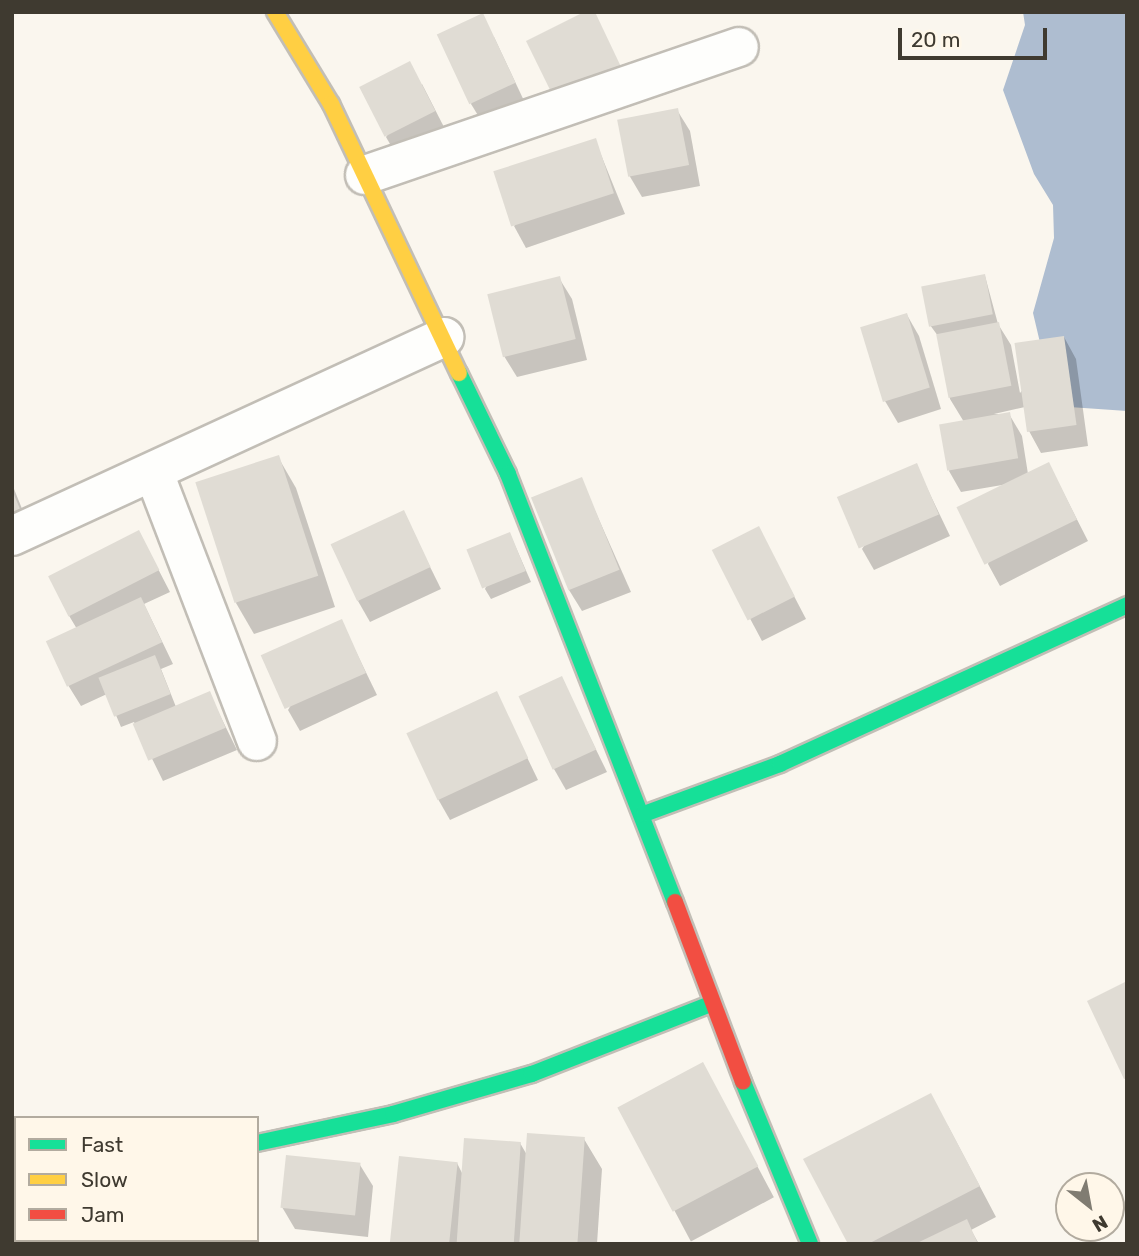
<!DOCTYPE html>
<style>
body{margin:0}
#map{position:relative;width:1139px;height:1256px;overflow:hidden;background:#faf6ee;font-family:Rubik,sans-serif}
div>[style]{position:absolute}
[style*='--x']{left:calc(var(--x)*1px);top:calc(var(--y)*1px);width:calc(var(--w)*1px);rotate:calc(var(--a)*1deg)}
.water>*{inset:0;background:#aebdd0}
.shadow>*{inset:0;background:#0003;transform-origin:0 0}
.building>*{inset:0;background:#e0dcd4;transform-origin:0 0}
.roads{filter:drop-shadow(2px 0 #c2beb6) drop-shadow(-2px 0 #c2beb6) drop-shadow(0 2px #c2beb6) drop-shadow(0 -2px #c2beb6)}
.street>*{height:38px;margin:-19px;padding:0 19px;transform-origin:19px;border-radius:19px;background:#fefefc}
.fast>*{height:16px;margin:-8px;padding:0 8px;transform-origin:8px;border-radius:8px;background:#16e098}
.slow>*{height:16px;margin:-8px;padding:0 8px;transform-origin:8px;border-radius:8px;background:#ffcf43}
.jam>*{height:16px;margin:-8px;padding:0 8px;transform-origin:8px;border-radius:8px;background:#f24e42}
span{translate:-50% -50%;white-space:nowrap;text-align:center;line-height:1.15;-webkit-text-stroke:6px #fff7e9;paint-order:stroke}
.frame{position:absolute;inset:0;border:14px solid #3f3a30;pointer-events:none}
.legend{position:absolute;left:14px;top:1116px;width:245px;height:126px;box-sizing:border-box;background:#fff7e9;border:2px solid #b2ab9f;margin:0;padding:9px 12px;list-style:none;font-size:21px;color:#3f3a30}
.legend li{display:flex;align-items:center;gap:14px;height:35px}
.legend b{width:35px;border:2px solid #b2ab9f}
.north{position:absolute;left:1055px;top:1172px;width:70px;height:70px;box-sizing:border-box;background:#fff7e9;border:2px solid #b2ab9f;border-radius:50%;rotate:149deg;font-size:19px;font-weight:700;line-height:28px;text-align:center;color:#3f3a30}
.north::after{content:'';display:block;margin:auto;width:24px;height:32px;background:#807c72;clip-path:polygon(50% 0,100% 100%,50% 72%,0 100%)}
.scale{position:absolute;left:898px;top:28px;width:149px;height:32px;box-sizing:border-box;border:4px solid #3f3a30;border-top:0;padding-left:9px;font-size:21px;line-height:24px;white-space:nowrap;color:#3f3a30;-webkit-text-stroke:5px #fff7e9;paint-order:stroke}
</style>
<div id="map">
<div class="water">
<div style="clip-path:polygon(1023px 12px,1127px 12px,1127px 411px,1055px 406px,1033px 313px,1054px 238px,1053px 205px,1034px 174px,1003px 90px,1025px 25px)"></div>
</div>
<div class="shadow">
<div style="clip-path:polygon(494px 37px,526px 105px,484px 125px,471px 104px)"></div>
<div style="clip-path:polygon(422px 84px,447px 133px,398px 158px,386px 137px)"></div>
<div style="clip-path:polygon(677px 110px,690px 131px,700px 186px,642px 197px,629px 175px)"></div>
<div style="clip-path:polygon(595px 140px,625px 214px,526px 248px,514px 226px)"></div>
<div style="clip-path:polygon(985px 276px,998px 324px,1011px 345px,1020px 393px,1064px 337px,1076px 359px,1088px 446px,1041px 453px,1029px 431px,1025px 407px,994px 414px,1009px 414px,1022px 436px,1028px 474px,1060px 486px,1088px 541px,1000px 586px,988px 564px,1008px 484px,961px 492px,949px 471px,964px 422px,950px 399px,938px 336px,930px 325px)"></div>
<div style="clip-path:polygon(559px 278px,572px 299px,587px 360px,517px 377px,504px 356px,489px 295px)"></div>
<div style="clip-path:polygon(907px 315px,919px 336px,941px 409px,898px 423px,885px 401px)"></div>
<div style="clip-path:polygon(278px 457px,296px 488px,335px 607px,254px 634px,236px 603px)"></div>
<div style="clip-path:polygon(916px 465px,950px 536px,874px 570px,862px 549px)"></div>
<div style="clip-path:polygon(581px 479px,631px 592px,582px 611px,569px 590px)"></div>
<div style="clip-path:polygon(12px 484px,31px 531px,12px 539px)"></div>
<div style="clip-path:polygon(403px 512px,441px 589px,370px 622px,358px 601px)"></div>
<div style="clip-path:polygon(139px 532px,170px 592px,144px 604px,173px 664px,161px 669px,176px 707px,209px 693px,237px 750px,163px 781px,134px 722px,121px 727px,107px 694px,81px 706px,68px 685px,77px 629px,68px 614px)"></div>
<div style="clip-path:polygon(510px 534px,531px 582px,491px 599px,485px 589px)"></div>
<div style="clip-path:polygon(770px 550px,806px 619px,762px 641px,714px 551px)"></div>
<div style="clip-path:polygon(341px 621px,377px 695px,300px 731px,288px 710px)"></div>
<div style="clip-path:polygon(561px 678px,607px 772px,566px 790px,554px 769px)"></div>
<div style="clip-path:polygon(496px 693px,538px 780px,450px 820px,438px 799px)"></div>
<div style="left:703px;top:1064px;width:151px;height:94px;rotate:62deg"></div>
<div style="clip-path:polygon(948px 1126px,996px 1217px,971px 1230px,979px 1244px,850px 1244px)"></div>
<div style="clip-path:polygon(584px 1139px,602px 1169px,597px 1244px,393px 1244px,457px 1163px,462px 1173px,520px 1143px,527px 1155px)"></div>
<div style="clip-path:polygon(360px 1165px,373px 1186px,368px 1237px,295px 1229px,282px 1207px)"></div>
<div style="left:16px;top:1240px;width:105px;height:6px"></div>
</div>
<div class="building">
<div style="clip-path:polygon(584px 12px,595px 12px,623px 71px,557px 104px,526px 41px)"></div>
<div style="left:483px;top:13px;width:77px;height:51px;rotate:65deg"></div>
<div style="left:410px;top:61px;width:56px;height:57px;rotate:63deg"></div>
<div style="left:678px;top:108px;width:58px;height:62px;rotate:79deg"></div>
<div style="left:596px;top:138px;width:58px;height:108px;rotate:72deg"></div>
<div style="left:985px;top:274px;width:41px;height:65px;rotate:79deg"></div>
<div style="left:560px;top:276px;width:65px;height:75px;rotate:76deg"></div>
<div style="left:907px;top:313px;width:78px;height:49px;rotate:73deg"></div>
<div style="left:999px;top:322px;width:65px;height:64px;rotate:79deg"></div>
<div style="left:1064px;top:336px;width:90px;height:50px;rotate:82deg"></div>
<div style="left:1010px;top:412px;width:47px;height:72px;rotate:80deg"></div>
<div style="left:279px;top:455px;width:127px;height:88px;rotate:72deg"></div>
<div style="left:1049px;top:462px;width:64px;height:103px;rotate:64deg"></div>
<div style="left:917px;top:463px;width:56px;height:87px;rotate:67deg"></div>
<div style="left:582px;top:477px;width:100px;height:55px;rotate:68deg"></div>
<div style="clip-path:polygon(12px 490px,20px 509px,12px 512px)"></div>
<div style="left:404px;top:510px;width:63px;height:81px;rotate:65deg"></div>
<div style="left:759px;top:526px;width:79px;height:53px;rotate:63deg"></div>
<div style="left:139px;top:530px;width:45px;height:102px;rotate:63deg"></div>
<div style="left:510px;top:532px;width:42px;height:47px;rotate:68deg"></div>
<div style="left:141px;top:597px;width:50px;height:105px;rotate:65deg"></div>
<div style="left:342px;top:619px;width:59px;height:89px;rotate:66deg"></div>
<div style="left:155px;top:655px;width:42px;height:61px;rotate:68deg"></div>
<div style="left:562px;top:676px;width:81px;height:48px;rotate:65deg"></div>
<div style="left:210px;top:691px;width:40px;height:84px;rotate:67deg"></div>
<div style="left:497px;top:691px;width:74px;height:100px;rotate:65deg"></div>
<div style="clip-path:polygon(1127px 981px,1127px 1078px,1124px 1079px,1087px 1001px)"></div>
<div style="left:703px;top:1062px;width:118px;height:97px;rotate:62deg"></div>
<div style="clip-path:polygon(931px 1093px,980px 1186px,868px 1244px,848px 1244px,803px 1159px)"></div>
<div style="left:527px;top:1133px;width:58px;height:111px;rotate:4deg"></div>
<div style="left:464px;top:1138px;width:57px;height:106px;rotate:4deg"></div>
<div style="left:286px;top:1155px;width:75px;height:53px;rotate:6deg"></div>
<div style="left:399px;top:1156px;width:59px;height:88px;rotate:6deg"></div>
<div style="clip-path:polygon(12px 1177px,16px 1177px,16px 1240px,28px 1244px,12px 1244px)"></div>
<div style="clip-path:polygon(967px 1219px,978px 1244px,915px 1244px)"></div>
<div style="left:46px;top:1240px;width:59px;height:4px"></div>
</div>
<div class="roads">
<div class="street">
<div style="--x:365;--y:175;--w:395;--a:-18.9"></div>
<div style="--x:154;--y:473;--w:287;--a:69"></div>
<div style="--x:12;--y:536;--w:476;--a:-24.7"></div>
<div style="--x:12;--y:1147;--w:4;--a:0"></div>
</div>
<div class="fast">
<div style="--x:459;--y:373;--w:112;--a:64.1"></div>
<div style="--x:508;--y:474;--w:459;--a:68.7"></div>
<div style="--x:644;--y:814;--w:145;--a:-20.2"></div>
<div style="--x:780;--y:764;--w:382;--a:-24.6"></div>
<div style="--x:743;--y:1082;--w:175;--a:67.5"></div>
<div style="--x:257;--y:1143;--w:139;--a:-12"></div>
<div style="--x:393;--y:1114;--w:145;--a:-16.1"></div>
<div style="--x:532;--y:1074;--w:192;--a:-21.4"></div>
</div>
<div class="slow">
<div style="--x:275;--y:12;--w:108;--a:58.7"></div>
<div style="--x:331;--y:104;--w:298;--a:64.6"></div>
</div>
<div class="jam">
<div style="--x:675;--y:902;--w:192;--a:69.3"></div>
</div>
</div>
<div class="frame"></div>
<ul class="legend">
<li><b style="height:9px;background:#16e098"></b>Fast</li>
<li><b style="height:9px;background:#ffcf43"></b>Slow</li>
<li><b style="height:9px;background:#f24e42"></b>Jam</li>
</ul>
<div class="north">N</div>
<div class="scale">20 m</div>
</div>
